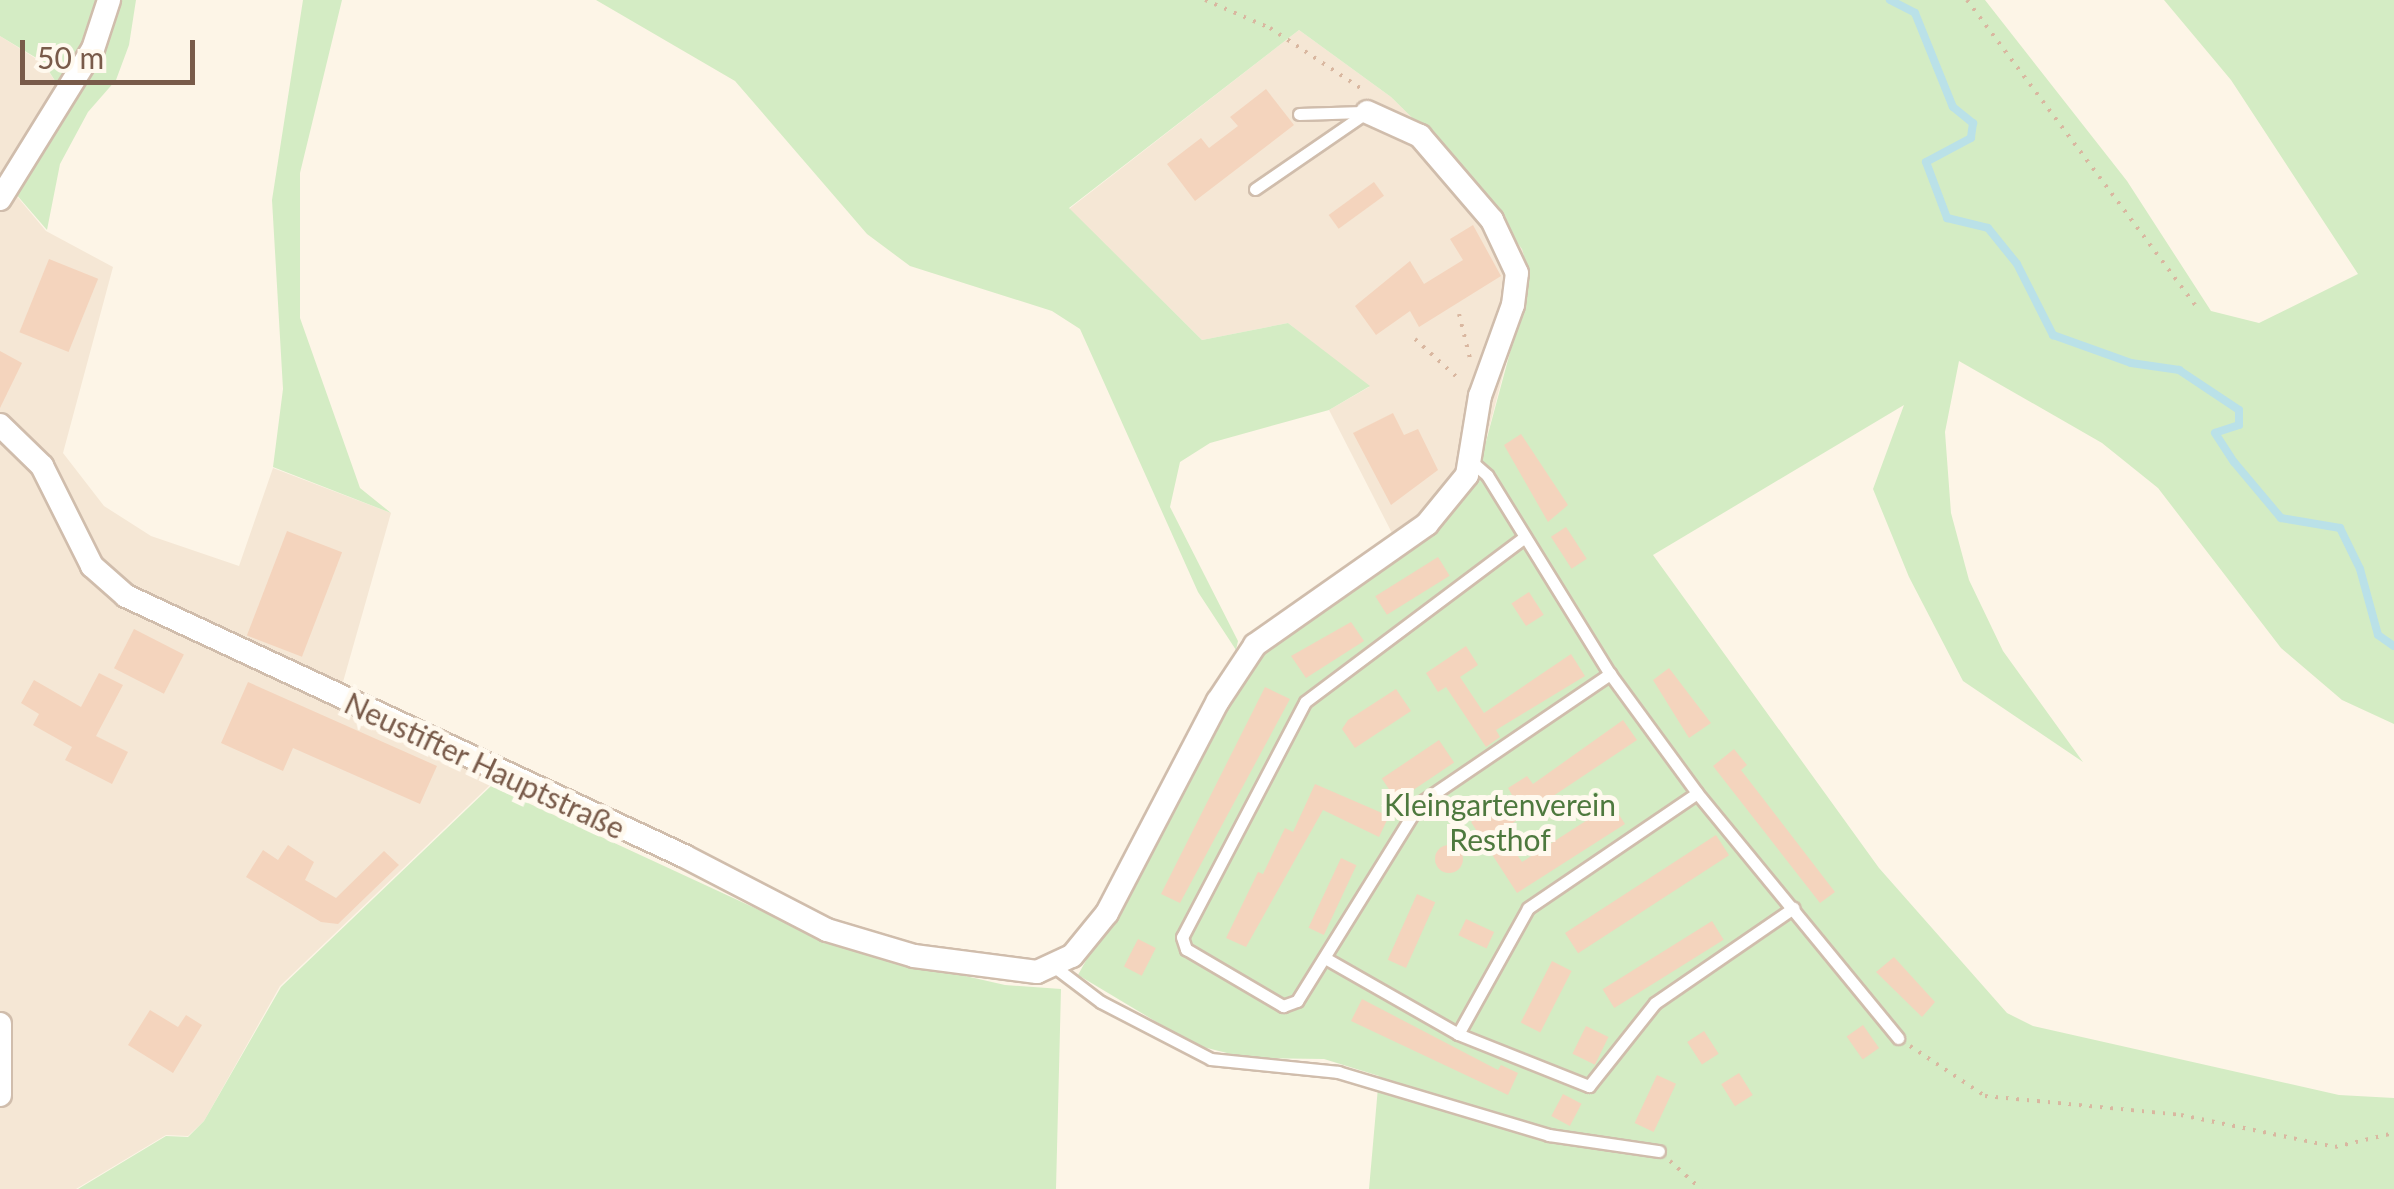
<!DOCTYPE html>
<meta charset="utf-8">
<style>
body{margin:0}
#map{position:relative;width:2394px;height:1189px;overflow:hidden;background:#fdf5e7;font-family:Lato,sans-serif}
div>[style]{position:absolute}
[style*='--x']{left:calc(var(--x)*1px);top:calc(var(--y)*1px);width:calc(var(--w)*1px);rotate:calc(var(--a)*1deg)}
.residential>*{inset:0;background:#f5e7d5}
.green>*{inset:0;background:#d4ecc4}
.stream>*{height:8px;margin:-4px;padding:0 4px;transform-origin:4px;border-radius:4px;background:#bae1e8}
.building>*{inset:0;background:#f4d4bd;transform-origin:0 0}
.round{border-radius:50%}
.path>*{height:4px;margin-top:-2px;transform-origin:0;background:repeating-linear-gradient(90deg,#d9b7a0 0 2.5px,transparent 0 10.5px)}
.roads{filter:drop-shadow(2px 0 #d0bdac) drop-shadow(-2px 0 #d0bdac) drop-shadow(0 2px #d0bdac) drop-shadow(0 -2px #d0bdac)}
.service>*{height:11px;margin:-5.5px;padding:0 5.5px;transform-origin:5.5px;border-radius:5.5px;background:#fff}
.minor>*{height:22px;margin:-11px;padding:0 11px;transform-origin:11px;border-radius:11px;background:#fff}
span{translate:-50% -50%;white-space:nowrap;text-align:center;line-height:1.15;-webkit-text-stroke:10px #fff9ee;paint-order:stroke}
.street-label{font-size:30px;color:#795b4a}
.park-label{font-size:30px;color:#4e793e}
.scale{position:absolute;left:20px;top:40px;width:175px;height:45px;box-sizing:border-box;border:5px solid #795b4a;border-top:0;padding-left:12px;font-size:30px;line-height:35px;white-space:nowrap;color:#795b4a;-webkit-text-stroke:8px #fff9ee;paint-order:stroke}
</style>
<div id="map">
<div class="residential">
<div style="clip-path:polygon(1299px 30px,1391px 97px,1446px 151px,1522px 249px,1529px 275px,1474px 486px,1443px 521px,1394px 537px,1329px 410px,1369px 387px,1288px 323px,1202px 340px,1069px 209px)"></div>
<div style="clip-path:polygon(0 36px,43px 63px,59px 87px,15px 194px,46px 231px,113px 267px,63px 453px,104px 506px,151px 536px,239px 566px,273px 468px,391px 513px,341px 689px,492px 758px,490px 785px,280px 986px,204px 1121px,188px 1136px,166px 1135px,76px 1189px,0 1189px)"></div>
</div>
<div class="green">
<div style="clip-path:polygon(0 0,101px 0,96px 28px,59px 87px,43px 62px,0 36px)"></div>
<div style="clip-path:polygon(117px 0,136px 0,129px 45px,116px 80px,88px 112px,60px 164px,47px 230px,15px 193px,96px 64px)"></div>
<div style="clip-path:polygon(303px 0,342px 0,300px 173px,300px 318px,360px 488px,391px 513px,273px 467px,283px 389px,272px 200px)"></div>
<div style="clip-path:polygon(596px 0,1985px 0,2127px 181px,2211px 311px,2259px 323px,2358px 274px,2231px 80px,2164px 0,2394px 0,2394px 724px,2342px 700px,2281px 648px,2158px 488px,2102px 443px,1959px 361px,1945px 432px,1951px 513px,1969px 580px,2003px 651px,2083px 762px,1963px 681px,1909px 577px,1873px 489px,1904px 405px,1653px 555px,1879px 868px,2007px 1013px,2033px 1026px,2339px 1095px,2394px 1098px,2394px 1189px,1369px 1189px,1379px 1076px,1324px 1059px,1247px 1058px,1195px 1045px,1078px 975px,1250px 662px,1443px 521px,1474px 486px,1523px 304px,1529px 275px,1522px 249px,1446px 151px,1391px 97px,1299px 30px,1069px 208px,1202px 340px,1288px 323px,1370px 386px,1329px 410px,1210px 443px,1180px 462px,1170px 507px,1238px 641px,1236px 650px,1198px 592px,1080px 329px,1052px 311px,910px 266px,867px 234px,735px 81px)"></div>
<div style="clip-path:polygon(491px 786px,785px 922px,882px 957px,1005px 985px,1061px 989px,1056px 1189px,78px 1189px,166px 1136px,188px 1137px,204px 1121px,281px 987px)"></div>
</div>
<div class="stream">
<div style="--x:1890;--y:0;--w:28;--a:27"></div>
<div style="--x:1915;--y:13;--w:101;--a:68"></div>
<div style="--x:1953;--y:107;--w:26;--a:39"></div>
<div style="--x:1973;--y:123;--w:15;--a:98"></div>
<div style="--x:1971;--y:138;--w:51;--a:151.9"></div>
<div style="--x:1926;--y:162;--w:60;--a:69.4"></div>
<div style="--x:1947;--y:218;--w:42;--a:13.7"></div>
<div style="--x:1988;--y:228;--w:46;--a:51.1"></div>
<div style="--x:2017;--y:264;--w:80;--a:63.1"></div>
<div style="--x:2053;--y:335;--w:83;--a:19.7"></div>
<div style="--x:2131;--y:363;--w:49;--a:8.3"></div>
<div style="--x:2179;--y:370;--w:72;--a:33.7"></div>
<div style="--x:2239;--y:410;--w:15;--a:90"></div>
<div style="--x:2239;--y:425;--w:25;--a:162"></div>
<div style="--x:2215;--y:433;--w:35;--a:57"></div>
<div style="--x:2234;--y:462;--w:73;--a:50"></div>
<div style="--x:2281;--y:518;--w:60;--a:9.6"></div>
<div style="--x:2340;--y:528;--w:46;--a:64"></div>
<div style="--x:2360;--y:569;--w:68;--a:74.7"></div>
<div style="--x:2378;--y:635;--w:19;--a:35"></div>
</div>
<div class="building">
<div style="clip-path:polygon(1266px 89px,1294px 125px,1195px 201px,1167px 164px,1201px 138px,1209px 148px,1238px 126px,1230px 117px)"></div>
<div style="left:1374px;top:182px;width:17px;height:56px;rotate:54deg"></div>
<div style="clip-path:polygon(1473px 225px,1501px 276px,1419px 327px,1410px 311px,1376px 335px,1355px 306px,1410px 261px,1424px 284px,1463px 260px,1450px 239px)"></div>
<div style="left:49px;top:259px;width:53px;height:79px;rotate:22deg"></div>
<div style="clip-path:polygon(0 351px,22px 363px,0 408px)"></div>
<div style="clip-path:polygon(1393px 413px,1404px 435px,1418px 429px,1438px 470px,1391px 505px,1353px 433px)"></div>
<div style="clip-path:polygon(1521px 434px,1568px 505px,1548px 522px,1504px 445px)"></div>
<div style="left:1566px;top:527px;width:38px;height:18px;rotate:57deg"></div>
<div style="left:287px;top:531px;width:59px;height:112px;rotate:21deg"></div>
<div style="left:1438px;top:557px;width:22px;height:74px;rotate:58deg"></div>
<div style="left:1529px;top:592px;width:27px;height:21px;rotate:57deg"></div>
<div style="clip-path:polygon(1351px 622px,1364px 641px,1306px 678px,1291px 656px)"></div>
<div style="left:134px;top:629px;width:56px;height:44px;rotate:27deg"></div>
<div style="clip-path:polygon(1466px 646px,1478px 665px,1460px 677px,1484px 713px,1571px 654px,1585px 676px,1496px 730px,1500px 737px,1486px 747px,1446px 687px,1438px 692px,1426px 673px)"></div>
<div style="clip-path:polygon(1669px 668px,1711px 723px,1689px 738px,1653px 680px)"></div>
<div style="clip-path:polygon(99px 673px,123px 685px,96px 736px,128px 752px,112px 784px,65px 760px,72px 747px,33px 725px,39px 714px,21px 703px,34px 680px,81px 707px)"></div>
<div style="clip-path:polygon(248px 682px,437px 766px,420px 804px,293px 748px,283px 771px,221px 743px)"></div>
<div style="clip-path:polygon(1265px 687px,1290px 699px,1180px 903px,1161px 894px)"></div>
<div style="clip-path:polygon(1396px 689px,1411px 711px,1355px 748px,1342px 729px,1348px 720px)"></div>
<div style="clip-path:polygon(1623px 720px,1637px 740px,1501px 831px,1522px 862px,1612px 804px,1625px 824px,1517px 893px,1471px 822px,1512px 795px,1508px 788px,1527px 776px,1533px 784px)"></div>
<div style="left:1439px;top:740px;width:27px;height:69px;rotate:56deg"></div>
<div style="clip-path:polygon(1734px 749px,1747px 765px,1741px 770px,1835px 892px,1820px 903px,1713px 766px)"></div>
<div style="clip-path:polygon(1315px 784px,1389px 816px,1379px 837px,1323px 810px,1246px 947px,1226px 938px,1258px 872px,1263px 874px,1285px 828px,1293px 832px)"></div>
<div style="left:1716px;top:835px;width:24px;height:180px;rotate:57deg"></div>
<div style="clip-path:polygon(288px 845px,314px 862px,305px 880px,336px 898px,384px 851px,399px 865px,338px 924px,321px 922px,246px 877px,263px 850px,278px 860px)"></div>
<div class="round" style="left:1435px;top:845px;width:28px;height:28px"></div>
<div style="left:1341px;top:858px;width:17px;height:77px;rotate:25deg"></div>
<div style="left:1417px;top:894px;width:20px;height:72px;rotate:24deg"></div>
<div style="left:1466px;top:919px;width:31px;height:18px;rotate:25deg"></div>
<div style="left:1712px;top:921px;width:22px;height:129px;rotate:58deg"></div>
<div style="left:1138px;top:939px;width:20px;height:31px;rotate:27deg"></div>
<div style="clip-path:polygon(1894px 957px,1935px 1002px,1922px 1017px,1876px 972px)"></div>
<div style="left:1552px;top:961px;width:22px;height:69px;rotate:27deg"></div>
<div style="clip-path:polygon(1362px 999px,1498px 1070px,1501px 1065px,1518px 1073px,1508px 1095px,1351px 1021px)"></div>
<div style="clip-path:polygon(150px 1010px,178px 1027px,186px 1015px,202px 1025px,173px 1073px,128px 1045px)"></div>
<div style="left:1863px;top:1025px;width:28px;height:20px;rotate:55deg"></div>
<div style="left:1586px;top:1026px;width:25px;height:31px;rotate:26deg"></div>
<div style="left:1704px;top:1031px;width:27px;height:20px;rotate:57deg"></div>
<div style="left:1739px;top:1073px;width:26px;height:21px;rotate:58deg"></div>
<div style="left:1657px;top:1075px;width:21px;height:53px;rotate:25deg"></div>
<div style="left:1563px;top:1094px;width:21px;height:25px;rotate:28deg"></div>
</div>
<div class="path">
<div style="--x:1205;--y:0;--w:71;--a:23.3"></div>
<div style="--x:1270;--y:28;--w:114;--a:33.6"></div>
<div style="--x:1967;--y:0;--w:381;--a:53.2"></div>
<div style="--x:1459;--y:314;--w:45;--a:76"></div>
<div style="--x:1415;--y:339;--w:62;--a:42.4"></div>
<div style="--x:1910;--y:1046;--w:90;--a:33.7"></div>
<div style="--x:1985;--y:1096;--w:197;--a:5.5"></div>
<div style="--x:2181;--y:1115;--w:157;--a:11.7"></div>
<div style="--x:2335;--y:1147;--w:61;--a:-13.3"></div>
<div style="--x:1670;--y:1161;--w:42;--a:42.1"></div>
</div>
<div class="roads">
<div class="service">
<div style="--x:1299;--y:114;--w:64;--a:-1.8"></div>
<div style="--x:1255;--y:189;--w:136;--a:-34.5"></div>
<div style="--x:1472;--y:462;--w:20;--a:41"></div>
<div style="--x:1487;--y:475;--w:234;--a:58.3"></div>
<div style="--x:1610;--y:674;--w:147;--a:53.8"></div>
<div style="--x:1697;--y:793;--w:317;--a:50.6"></div>
<div style="--x:1522;--y:539;--w:271;--a:143.1"></div>
<div style="--x:1305;--y:702;--w:265;--a:117.6"></div>
<div style="--x:1182;--y:937;--w:13;--a:72"></div>
<div style="--x:1186;--y:949;--w:113;--a:30.4"></div>
<div style="--x:1283;--y:1006;--w:15;--a:-20"></div>
<div style="--x:1297;--y:1001;--w:233;--a:-58.2"></div>
<div style="--x:1420;--y:803;--w:230;--a:-34.2"></div>
<div style="--x:1325;--y:958;--w:153;--a:29.7"></div>
<div style="--x:1458;--y:1034;--w:141;--a:21.7"></div>
<div style="--x:1589;--y:1086;--w:106;--a:-51.5"></div>
<div style="--x:1655;--y:1003;--w:168;--a:-34.5"></div>
<div style="--x:1056;--y:968;--w:56;--a:37.1"></div>
<div style="--x:1101;--y:1002;--w:124;--a:27.4"></div>
<div style="--x:1211;--y:1059;--w:128;--a:5.8"></div>
<div style="--x:1338;--y:1072;--w:220;--a:16.6"></div>
<div style="--x:1549;--y:1135;--w:111;--a:8.3"></div>
<div style="--x:1458;--y:1034;--w:144;--a:-60.9"></div>
<div style="--x:1528;--y:908;--w:204;--a:-34.2"></div>
</div>
<div class="minor">
<div style="--x:0;--y:199;--w:176;--a:-58.2"></div>
<div style="--x:93;--y:49;--w:52;--a:-71.9"></div>
<div style="--x:0;--y:425;--w:59;--a:44.3"></div>
<div style="--x:42;--y:466;--w:112;--a:63.4"></div>
<div style="--x:92;--y:566;--w:45;--a:41.4"></div>
<div style="--x:126;--y:596;--w:616;--a:24.98"></div>
<div style="--x:684;--y:856;--w:161;--a:27.4"></div>
<div style="--x:827;--y:930;--w:91;--a:16.6"></div>
<div style="--x:914;--y:956;--w:124;--a:7.4"></div>
<div style="--x:1037;--y:972;--w:38;--a:-25"></div>
<div style="--x:1072;--y:956;--w:55;--a:-50.9"></div>
<div style="--x:1107;--y:913;--w:239;--a:-62.4"></div>
<div style="--x:1218;--y:701;--w:67;--a:-56.5"></div>
<div style="--x:1255;--y:645;--w:210;--a:-35.1"></div>
<div style="--x:1427;--y:524;--w:63;--a:-50.8"></div>
<div style="--x:1467;--y:475;--w:80;--a:-80.7"></div>
<div style="--x:1480;--y:396;--w:97;--a:-70.1"></div>
<div style="--x:1513;--y:305;--w:32;--a:-83"></div>
<div style="--x:1517;--y:273;--w:59;--a:-115.3"></div>
<div style="--x:1492;--y:220;--w:111;--a:-130.6"></div>
<div style="--x:1420;--y:136;--w:58;--a:-155.6"></div>
<div style="--x:0;--y:1024;--w:71;--a:90"></div>
</div>
</div>
<div class="street-label">
<span style="left:485px;top:765px;rotate:25deg">Neustifter Hauptstraße</span>
</div>
<div class="park-label">
<span style="left:1500px;top:821px">Kleingartenverein<br>Resthof</span>
</div>
<div class="scale">50 m</div>
</div>
